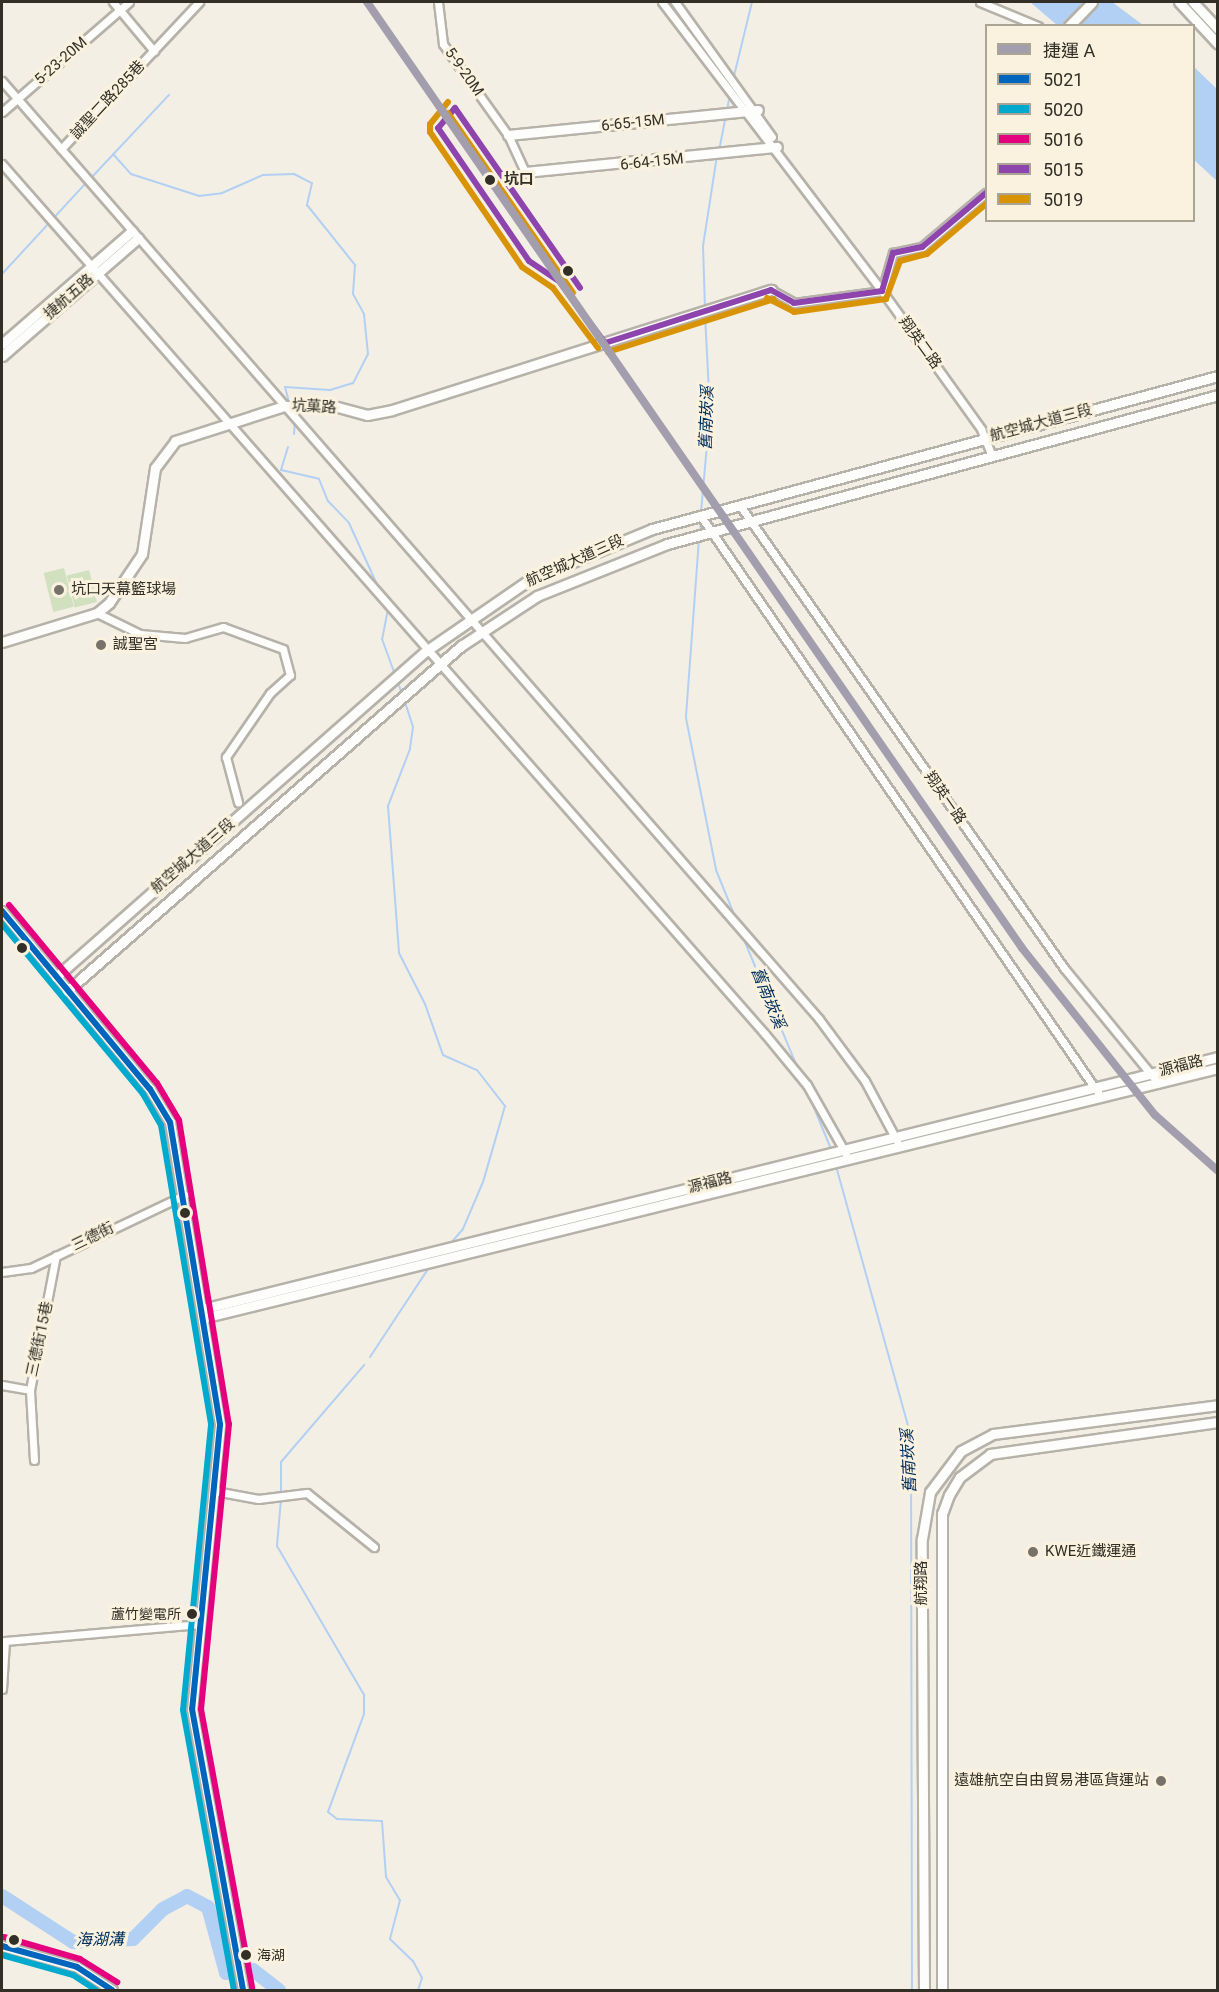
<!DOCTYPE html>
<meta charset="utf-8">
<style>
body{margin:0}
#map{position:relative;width:1219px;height:1992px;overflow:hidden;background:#f4efe4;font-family:Roboto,"Noto Sans TC",sans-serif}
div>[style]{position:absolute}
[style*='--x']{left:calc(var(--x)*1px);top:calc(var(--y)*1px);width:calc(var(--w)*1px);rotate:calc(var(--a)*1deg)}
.green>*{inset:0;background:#d1e0bf;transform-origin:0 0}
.water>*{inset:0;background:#b2d0f4}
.stream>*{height:2px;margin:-1px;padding:0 1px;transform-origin:1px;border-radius:1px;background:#b2d0f4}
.river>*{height:14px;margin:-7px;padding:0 7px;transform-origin:7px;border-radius:7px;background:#b2d0f4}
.roads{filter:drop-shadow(2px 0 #b6b2aa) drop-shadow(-2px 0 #b6b2aa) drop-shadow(0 2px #b6b2aa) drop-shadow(0 -2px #b6b2aa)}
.street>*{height:7px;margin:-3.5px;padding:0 3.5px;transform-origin:3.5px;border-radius:3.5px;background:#fdfdfb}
.secondary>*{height:9px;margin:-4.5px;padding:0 4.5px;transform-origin:4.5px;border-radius:4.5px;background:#fdfdfb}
.bus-1>*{height:6px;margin:-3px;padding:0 3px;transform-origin:3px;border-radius:3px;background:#0065bd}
.bus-2>*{height:6px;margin:-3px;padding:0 3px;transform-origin:3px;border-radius:3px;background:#00a9ce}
.bus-3>*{height:6px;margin:-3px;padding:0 3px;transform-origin:3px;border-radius:3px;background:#e5007d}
.bus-4>*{height:6px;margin:-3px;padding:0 3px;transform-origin:3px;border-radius:3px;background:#8e44ad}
.bus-5>*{height:6px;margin:-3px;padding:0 3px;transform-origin:3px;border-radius:3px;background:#d99406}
.metro-1>*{height:8px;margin:-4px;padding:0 4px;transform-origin:4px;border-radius:4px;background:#a39ead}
.dots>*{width:16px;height:16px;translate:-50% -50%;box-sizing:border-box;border:3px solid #faf2de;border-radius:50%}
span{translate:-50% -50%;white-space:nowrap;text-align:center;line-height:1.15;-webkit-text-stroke:6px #faf2de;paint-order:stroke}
.bus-label{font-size:14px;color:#322f27}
.right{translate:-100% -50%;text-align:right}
.left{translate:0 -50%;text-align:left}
.street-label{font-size:15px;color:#322f27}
.stop-label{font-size:15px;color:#322f27;font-weight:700}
.poi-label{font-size:15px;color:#322f27}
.water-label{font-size:16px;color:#003060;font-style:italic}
.frame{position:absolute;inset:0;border:3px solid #322f27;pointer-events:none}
.legend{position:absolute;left:985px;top:24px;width:210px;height:198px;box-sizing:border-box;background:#faf2de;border:2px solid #aaa495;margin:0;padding:8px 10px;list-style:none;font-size:18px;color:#322f27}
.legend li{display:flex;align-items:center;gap:12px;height:30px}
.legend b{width:30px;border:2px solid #aaa495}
</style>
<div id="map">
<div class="green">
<div style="left:64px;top:568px;width:40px;height:21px;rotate:76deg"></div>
<div style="left:89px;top:570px;width:33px;height:23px;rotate:76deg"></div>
</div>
<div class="water">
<div style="clip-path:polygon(1030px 2px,1112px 2px,1143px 25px,1057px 25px)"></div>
<div style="clip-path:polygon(1194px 67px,1217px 89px,1217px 181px,1194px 160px)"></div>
</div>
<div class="stream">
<div style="--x:733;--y:80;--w:80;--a:-76.3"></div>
<div style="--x:727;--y:110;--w:15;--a:-79"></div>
<div style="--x:719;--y:151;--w:37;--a:-79"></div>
<div style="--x:113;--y:154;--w:27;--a:48"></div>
<div style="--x:131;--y:174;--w:71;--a:17.9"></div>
<div style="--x:199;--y:196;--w:23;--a:-7"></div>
<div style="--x:222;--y:193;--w:45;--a:-23.7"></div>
<div style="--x:263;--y:175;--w:31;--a:-2"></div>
<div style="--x:294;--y:174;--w:20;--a:27"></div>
<div style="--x:312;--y:183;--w:23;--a:103"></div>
<div style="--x:307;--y:205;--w:77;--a:51.3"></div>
<div style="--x:355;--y:265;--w:29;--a:94"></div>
<div style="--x:353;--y:294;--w:23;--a:61"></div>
<div style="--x:364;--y:314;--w:40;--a:84.3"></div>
<div style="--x:368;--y:354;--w:33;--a:117"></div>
<div style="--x:353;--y:383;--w:24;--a:163"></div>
<div style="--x:330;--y:390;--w:45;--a:-176.2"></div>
<div style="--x:285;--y:387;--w:16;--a:75"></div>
<div style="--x:91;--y:178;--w:114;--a:-46.8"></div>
<div style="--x:2;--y:274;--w:125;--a:-47.3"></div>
<div style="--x:705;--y:309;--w:63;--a:-91.8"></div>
<div style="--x:703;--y:246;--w:91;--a:-81.2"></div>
<div style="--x:294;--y:434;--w:13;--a:-86"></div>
<div style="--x:288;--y:447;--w:24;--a:107"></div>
<div style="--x:281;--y:470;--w:39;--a:13"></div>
<div style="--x:319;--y:479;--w:24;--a:68"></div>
<div style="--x:328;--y:501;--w:30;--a:46"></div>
<div style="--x:349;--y:523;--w:75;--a:65.5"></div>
<div style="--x:701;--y:512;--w:101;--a:-84.9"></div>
<div style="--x:710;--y:411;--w:97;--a:-93"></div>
<div style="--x:700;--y:533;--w:12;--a:-85"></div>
<div style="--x:699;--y:539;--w:179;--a:94.2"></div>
<div style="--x:686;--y:718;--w:155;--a:78.8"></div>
<div style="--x:716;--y:870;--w:53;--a:67.8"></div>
<div style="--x:388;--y:609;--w:31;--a:101"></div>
<div style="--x:382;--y:639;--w:37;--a:70"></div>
<div style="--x:397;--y:680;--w:15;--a:70"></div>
<div style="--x:404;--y:699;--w:29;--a:72"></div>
<div style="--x:413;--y:727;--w:22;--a:98"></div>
<div style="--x:410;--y:749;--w:61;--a:111.1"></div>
<div style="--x:388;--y:806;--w:147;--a:85.7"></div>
<div style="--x:399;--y:953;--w:57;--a:63"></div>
<div style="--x:425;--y:1004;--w:54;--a:70.6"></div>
<div style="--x:443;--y:1055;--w:37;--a:24"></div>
<div style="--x:477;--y:1070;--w:46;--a:52.1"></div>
<div style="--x:505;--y:1106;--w:79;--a:106.1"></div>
<div style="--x:483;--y:1182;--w:51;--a:113.1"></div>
<div style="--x:463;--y:1229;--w:20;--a:131"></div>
<div style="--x:742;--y:935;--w:147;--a:67.3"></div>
<div style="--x:808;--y:1093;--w:61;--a:67.7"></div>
<div style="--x:836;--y:1166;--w:281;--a:74.5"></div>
<div style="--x:911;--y:1437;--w:553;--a:89.9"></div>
<div style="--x:370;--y:1357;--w:109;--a:-56.6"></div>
<div style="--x:281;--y:1493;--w:31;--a:-90"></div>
<div style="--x:281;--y:1462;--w:128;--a:-49.4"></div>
<div style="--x:281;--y:1499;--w:47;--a:94.9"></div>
<div style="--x:277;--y:1546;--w:173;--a:59.7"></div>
<div style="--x:364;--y:1695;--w:19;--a:90"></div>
<div style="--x:364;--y:1714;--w:104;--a:110.2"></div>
<div style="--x:328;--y:1812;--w:11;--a:38"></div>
<div style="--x:337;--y:1819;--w:45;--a:2.5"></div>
<div style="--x:382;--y:1821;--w:56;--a:85.9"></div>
<div style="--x:386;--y:1877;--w:27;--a:59"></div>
<div style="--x:400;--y:1900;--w:40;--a:104.4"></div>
<div style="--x:390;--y:1939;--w:32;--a:44"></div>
<div style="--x:413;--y:1961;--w:19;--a:62"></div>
<div style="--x:422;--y:1978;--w:13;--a:108"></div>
</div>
<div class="river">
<div style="--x:2;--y:1896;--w:85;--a:32.9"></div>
<div style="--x:73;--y:1942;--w:60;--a:-2.9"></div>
<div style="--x:133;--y:1939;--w:42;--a:-45"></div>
<div style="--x:163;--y:1909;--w:27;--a:-28"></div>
<div style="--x:187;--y:1896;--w:24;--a:28"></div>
<div style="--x:208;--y:1907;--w:68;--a:74.7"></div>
<div style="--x:226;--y:1973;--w:27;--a:-6"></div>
<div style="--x:253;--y:1970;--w:33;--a:38"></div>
</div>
<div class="roads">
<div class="street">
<div style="--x:113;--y:2;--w:64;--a:50.1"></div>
<div style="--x:438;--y:2;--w:42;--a:83.2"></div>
<div style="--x:443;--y:44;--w:112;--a:54.5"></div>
<div style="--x:508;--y:135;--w:41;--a:65.3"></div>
<div style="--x:662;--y:2;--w:363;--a:52.7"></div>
<div style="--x:882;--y:291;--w:170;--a:54.3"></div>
<div style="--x:981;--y:429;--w:29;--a:68"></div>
<div style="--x:675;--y:2;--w:166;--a:54.3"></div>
<div style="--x:980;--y:2;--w:63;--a:22.5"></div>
<div style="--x:2;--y:81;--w:1244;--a:48.94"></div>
<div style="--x:819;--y:1019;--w:77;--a:53.4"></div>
<div style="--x:865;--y:1081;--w:68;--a:61.9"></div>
<div style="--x:2;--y:112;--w:168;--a:-40.9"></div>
<div style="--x:61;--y:149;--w:202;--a:-46.8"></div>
<div style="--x:2;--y:164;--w:1157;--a:48.75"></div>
<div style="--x:765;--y:1034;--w:66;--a:50.5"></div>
<div style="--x:807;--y:1085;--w:79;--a:60.5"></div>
<div style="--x:771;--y:290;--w:26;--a:29"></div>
<div style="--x:794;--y:303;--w:89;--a:-7.8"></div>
<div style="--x:882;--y:291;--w:40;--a:-74"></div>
<div style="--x:893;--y:253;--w:30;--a:-12"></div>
<div style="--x:922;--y:247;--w:84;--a:-40.2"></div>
<div style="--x:741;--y:507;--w:563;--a:54.98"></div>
<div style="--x:1064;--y:968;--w:149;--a:50.7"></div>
<div style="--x:700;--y:515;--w:707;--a:55.43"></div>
<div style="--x:97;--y:613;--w:48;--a:26"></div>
<div style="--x:140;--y:634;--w:45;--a:5.1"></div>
<div style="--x:185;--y:638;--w:40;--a:-16"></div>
<div style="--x:223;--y:627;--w:64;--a:20.1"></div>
<div style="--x:283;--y:649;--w:27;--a:75"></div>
<div style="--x:290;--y:675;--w:27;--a:138"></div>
<div style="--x:270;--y:693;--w:78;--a:124.5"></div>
<div style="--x:226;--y:757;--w:47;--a:75.1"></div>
<div style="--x:2;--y:1272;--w:29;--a:-8"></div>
<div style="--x:31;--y:1268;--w:170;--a:-25.5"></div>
<div style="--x:2;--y:1385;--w:28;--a:10"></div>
<div style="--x:34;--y:1460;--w:70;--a:-93.3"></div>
<div style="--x:30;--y:1390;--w:137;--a:-79.1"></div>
<div style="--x:215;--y:1491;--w:44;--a:10.5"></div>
<div style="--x:258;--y:1499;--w:49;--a:-7"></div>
<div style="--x:307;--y:1493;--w:86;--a:38.9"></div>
<div style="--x:2;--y:1689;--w:48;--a:-86.4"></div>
<div style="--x:5;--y:1641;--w:196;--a:-5"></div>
</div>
<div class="secondary">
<div style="--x:1179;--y:2;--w:57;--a:47.1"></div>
<div style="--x:1193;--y:2;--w:37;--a:47"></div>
<div style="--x:1069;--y:26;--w:33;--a:-46"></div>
<div style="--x:508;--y:135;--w:251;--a:-5.7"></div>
<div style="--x:525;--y:172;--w:253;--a:-5.7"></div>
<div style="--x:2;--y:344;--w:172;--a:-41"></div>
<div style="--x:2;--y:356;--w:180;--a:-40.9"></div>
<div style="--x:2;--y:642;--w:99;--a:-17"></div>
<div style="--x:97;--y:613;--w:16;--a:-40"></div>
<div style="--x:109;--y:603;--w:59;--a:-56"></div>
<div style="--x:142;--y:554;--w:87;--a:-81.4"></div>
<div style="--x:155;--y:468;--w:34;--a:-53"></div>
<div style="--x:175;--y:441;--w:114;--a:-17.8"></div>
<div style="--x:284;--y:406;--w:50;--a:0"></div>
<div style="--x:334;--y:406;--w:34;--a:15"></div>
<div style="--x:367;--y:415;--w:25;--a:-11"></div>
<div style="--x:392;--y:410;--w:398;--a:-17.6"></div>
<div style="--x:2;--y:911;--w:231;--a:50.3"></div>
<div style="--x:150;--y:1089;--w:39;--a:59"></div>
<div style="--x:170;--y:1122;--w:307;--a:80.6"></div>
<div style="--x:220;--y:1425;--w:285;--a:95.6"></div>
<div style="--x:192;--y:1709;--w:286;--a:79.7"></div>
<div style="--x:56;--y:977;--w:493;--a:-41.4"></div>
<div style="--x:426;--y:651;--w:125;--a:-34.6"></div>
<div style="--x:529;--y:580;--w:133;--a:-22.5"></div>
<div style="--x:652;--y:529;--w:586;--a:-15.13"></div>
<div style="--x:67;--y:991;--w:524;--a:-41.21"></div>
<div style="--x:461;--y:646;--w:91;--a:-33.3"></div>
<div style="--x:537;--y:596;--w:140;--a:-21.8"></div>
<div style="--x:667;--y:544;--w:571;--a:-15.13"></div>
<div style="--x:202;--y:1309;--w:1047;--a:-13.93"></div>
<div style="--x:203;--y:1318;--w:1045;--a:-13.84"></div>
<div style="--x:2;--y:1946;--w:78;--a:15.6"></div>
<div style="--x:77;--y:1967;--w:42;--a:33.3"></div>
<div style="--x:924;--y:1990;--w:451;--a:-90.3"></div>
<div style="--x:922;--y:1539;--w:48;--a:-80.3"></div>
<div style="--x:930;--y:1492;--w:51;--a:-52.9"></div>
<div style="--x:961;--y:1451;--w:36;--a:-28"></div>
<div style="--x:993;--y:1434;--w:227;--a:-7.3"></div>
<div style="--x:942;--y:1990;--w:476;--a:-90"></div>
<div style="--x:942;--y:1514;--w:20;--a:-70"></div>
<div style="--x:949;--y:1495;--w:21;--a:-59"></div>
<div style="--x:960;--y:1477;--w:38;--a:-37"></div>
<div style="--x:990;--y:1454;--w:230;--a:-8"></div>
</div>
</div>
<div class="bus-1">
<div style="--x:2;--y:911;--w:231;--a:50.3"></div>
<div style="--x:150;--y:1089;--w:39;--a:59"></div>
<div style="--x:170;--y:1122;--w:307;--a:80.6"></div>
<div style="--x:220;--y:1425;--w:285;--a:95.6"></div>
<div style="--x:192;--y:1709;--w:286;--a:79.7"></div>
<div style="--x:2;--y:1946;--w:78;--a:15.6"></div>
<div style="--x:77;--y:1967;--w:42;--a:33.3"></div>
</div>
<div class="bus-2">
<div style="--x:2;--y:924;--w:221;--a:50.3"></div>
<div style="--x:143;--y:1094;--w:36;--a:60"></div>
<div style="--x:161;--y:1125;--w:304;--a:80.5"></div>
<div style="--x:211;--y:1425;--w:286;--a:95.6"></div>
<div style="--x:183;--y:1710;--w:285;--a:79.7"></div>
<div style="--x:2;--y:1955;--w:74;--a:15.7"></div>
<div style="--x:73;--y:1975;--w:27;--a:33"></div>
</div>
<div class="bus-3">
<div style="--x:9;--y:905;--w:231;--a:50.3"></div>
<div style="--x:157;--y:1083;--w:43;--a:59.3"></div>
<div style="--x:179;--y:1120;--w:308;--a:80.7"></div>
<div style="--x:229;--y:1424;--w:286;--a:95.6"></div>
<div style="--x:201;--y:1709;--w:284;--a:79.6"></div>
<div style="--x:4;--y:1937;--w:79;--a:16.1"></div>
<div style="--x:80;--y:1959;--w:44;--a:31.9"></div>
</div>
<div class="bus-4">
<div style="--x:455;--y:108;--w:26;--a:130"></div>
<div style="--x:438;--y:128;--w:161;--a:55.6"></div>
<div style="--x:529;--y:261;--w:36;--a:34"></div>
<div style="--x:559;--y:281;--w:77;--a:53.4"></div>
<div style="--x:455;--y:108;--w:219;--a:55.2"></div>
<div style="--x:771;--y:290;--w:26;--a:29"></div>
<div style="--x:794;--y:303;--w:89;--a:-7.8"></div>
<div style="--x:882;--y:291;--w:40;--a:-74"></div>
<div style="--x:893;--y:253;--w:30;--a:-12"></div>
<div style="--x:922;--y:247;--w:84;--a:-40.2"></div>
<div style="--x:605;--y:343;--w:174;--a:-17.7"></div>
</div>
<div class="bus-5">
<div style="--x:448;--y:102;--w:28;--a:129"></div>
<div style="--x:430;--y:124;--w:8;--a:90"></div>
<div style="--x:430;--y:132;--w:163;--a:55.7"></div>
<div style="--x:522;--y:267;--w:37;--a:34"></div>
<div style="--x:553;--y:288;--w:75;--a:53.1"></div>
<div style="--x:448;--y:113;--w:219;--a:55.2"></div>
<div style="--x:767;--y:298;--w:30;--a:27"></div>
<div style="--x:794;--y:312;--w:93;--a:-8"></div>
<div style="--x:886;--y:299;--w:40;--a:-69.8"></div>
<div style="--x:900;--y:261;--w:28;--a:-15"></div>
<div style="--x:927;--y:254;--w:77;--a:-40.3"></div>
<div style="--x:608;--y:352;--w:174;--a:-17.7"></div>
</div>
<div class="metro-1">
<div style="--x:367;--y:2;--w:1151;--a:55.3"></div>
<div style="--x:1022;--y:948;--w:213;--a:51.5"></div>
<div style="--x:1155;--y:1115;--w:84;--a:41.6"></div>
</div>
<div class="dots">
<div style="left:490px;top:180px;background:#322f27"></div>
<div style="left:568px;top:271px;background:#322f27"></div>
<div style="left:59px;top:590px;background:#767269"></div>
<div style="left:101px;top:645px;background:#767269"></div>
<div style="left:22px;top:948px;background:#322f27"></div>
<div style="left:185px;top:1213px;background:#322f27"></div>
<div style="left:1033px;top:1552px;background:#767269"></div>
<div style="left:192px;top:1614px;background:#322f27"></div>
<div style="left:1161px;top:1781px;background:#767269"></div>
<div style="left:14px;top:1940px;background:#322f27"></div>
<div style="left:246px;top:1955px;background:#322f27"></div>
</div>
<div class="bus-label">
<span class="right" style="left:181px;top:1614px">蘆竹變電所</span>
<span class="left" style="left:257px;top:1955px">海湖</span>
</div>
<div class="street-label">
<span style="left:61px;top:61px;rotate:-41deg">5-23-20M</span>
<span style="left:464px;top:72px;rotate:55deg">5-9-20M</span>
<span style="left:108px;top:100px;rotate:-47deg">誠聖二路285巷</span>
<span style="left:633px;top:123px;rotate:-6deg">6-65-15M</span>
<span style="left:652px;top:162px;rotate:-6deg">6-64-15M</span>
<span style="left:69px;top:297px;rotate:-41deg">捷航五路</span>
<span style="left:920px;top:343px;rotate:54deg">翔英二路</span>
<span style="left:314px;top:407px;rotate:3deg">坑菓路</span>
<span style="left:1041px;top:423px;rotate:-15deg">航空城大道三段</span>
<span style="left:575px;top:561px;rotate:-24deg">航空城大道三段</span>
<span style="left:945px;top:798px;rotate:55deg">翔英一路</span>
<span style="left:193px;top:856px;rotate:-41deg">航空城大道三段</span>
<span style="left:1181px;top:1066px;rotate:-14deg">源福路</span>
<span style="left:710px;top:1183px;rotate:-14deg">源福路</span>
<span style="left:93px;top:1237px;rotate:-26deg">三德街</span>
<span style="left:40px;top:1339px;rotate:-78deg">三德街15巷</span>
<span style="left:922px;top:1583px;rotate:-90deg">航翔路</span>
</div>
<div class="stop-label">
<span class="left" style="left:504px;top:180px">坑口</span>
</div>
<div class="poi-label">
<span class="left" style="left:71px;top:590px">坑口天幕籃球場</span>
<span class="left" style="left:113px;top:645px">誠聖宮</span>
<span class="left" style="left:1045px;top:1552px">KWE近鐵運通</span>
<span class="right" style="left:1149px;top:1781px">遠雄航空自由貿易港區貨運站</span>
</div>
<div class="water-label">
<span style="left:707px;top:418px;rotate:-88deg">舊南崁溪</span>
<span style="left:768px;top:998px;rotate:68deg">舊南崁溪</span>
<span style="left:909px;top:1461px;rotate:-93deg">舊南崁溪</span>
<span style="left:100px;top:1940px;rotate:-1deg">海湖溝</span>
</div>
<div class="frame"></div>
<ul class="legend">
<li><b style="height:8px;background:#a39ead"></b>捷運 A</li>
<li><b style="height:8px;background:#0065bd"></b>5021</li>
<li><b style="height:8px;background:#00a9ce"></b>5020</li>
<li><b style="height:8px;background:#e5007d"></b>5016</li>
<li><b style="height:8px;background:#8e44ad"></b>5015</li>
<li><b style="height:8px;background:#d99406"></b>5019</li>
</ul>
</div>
